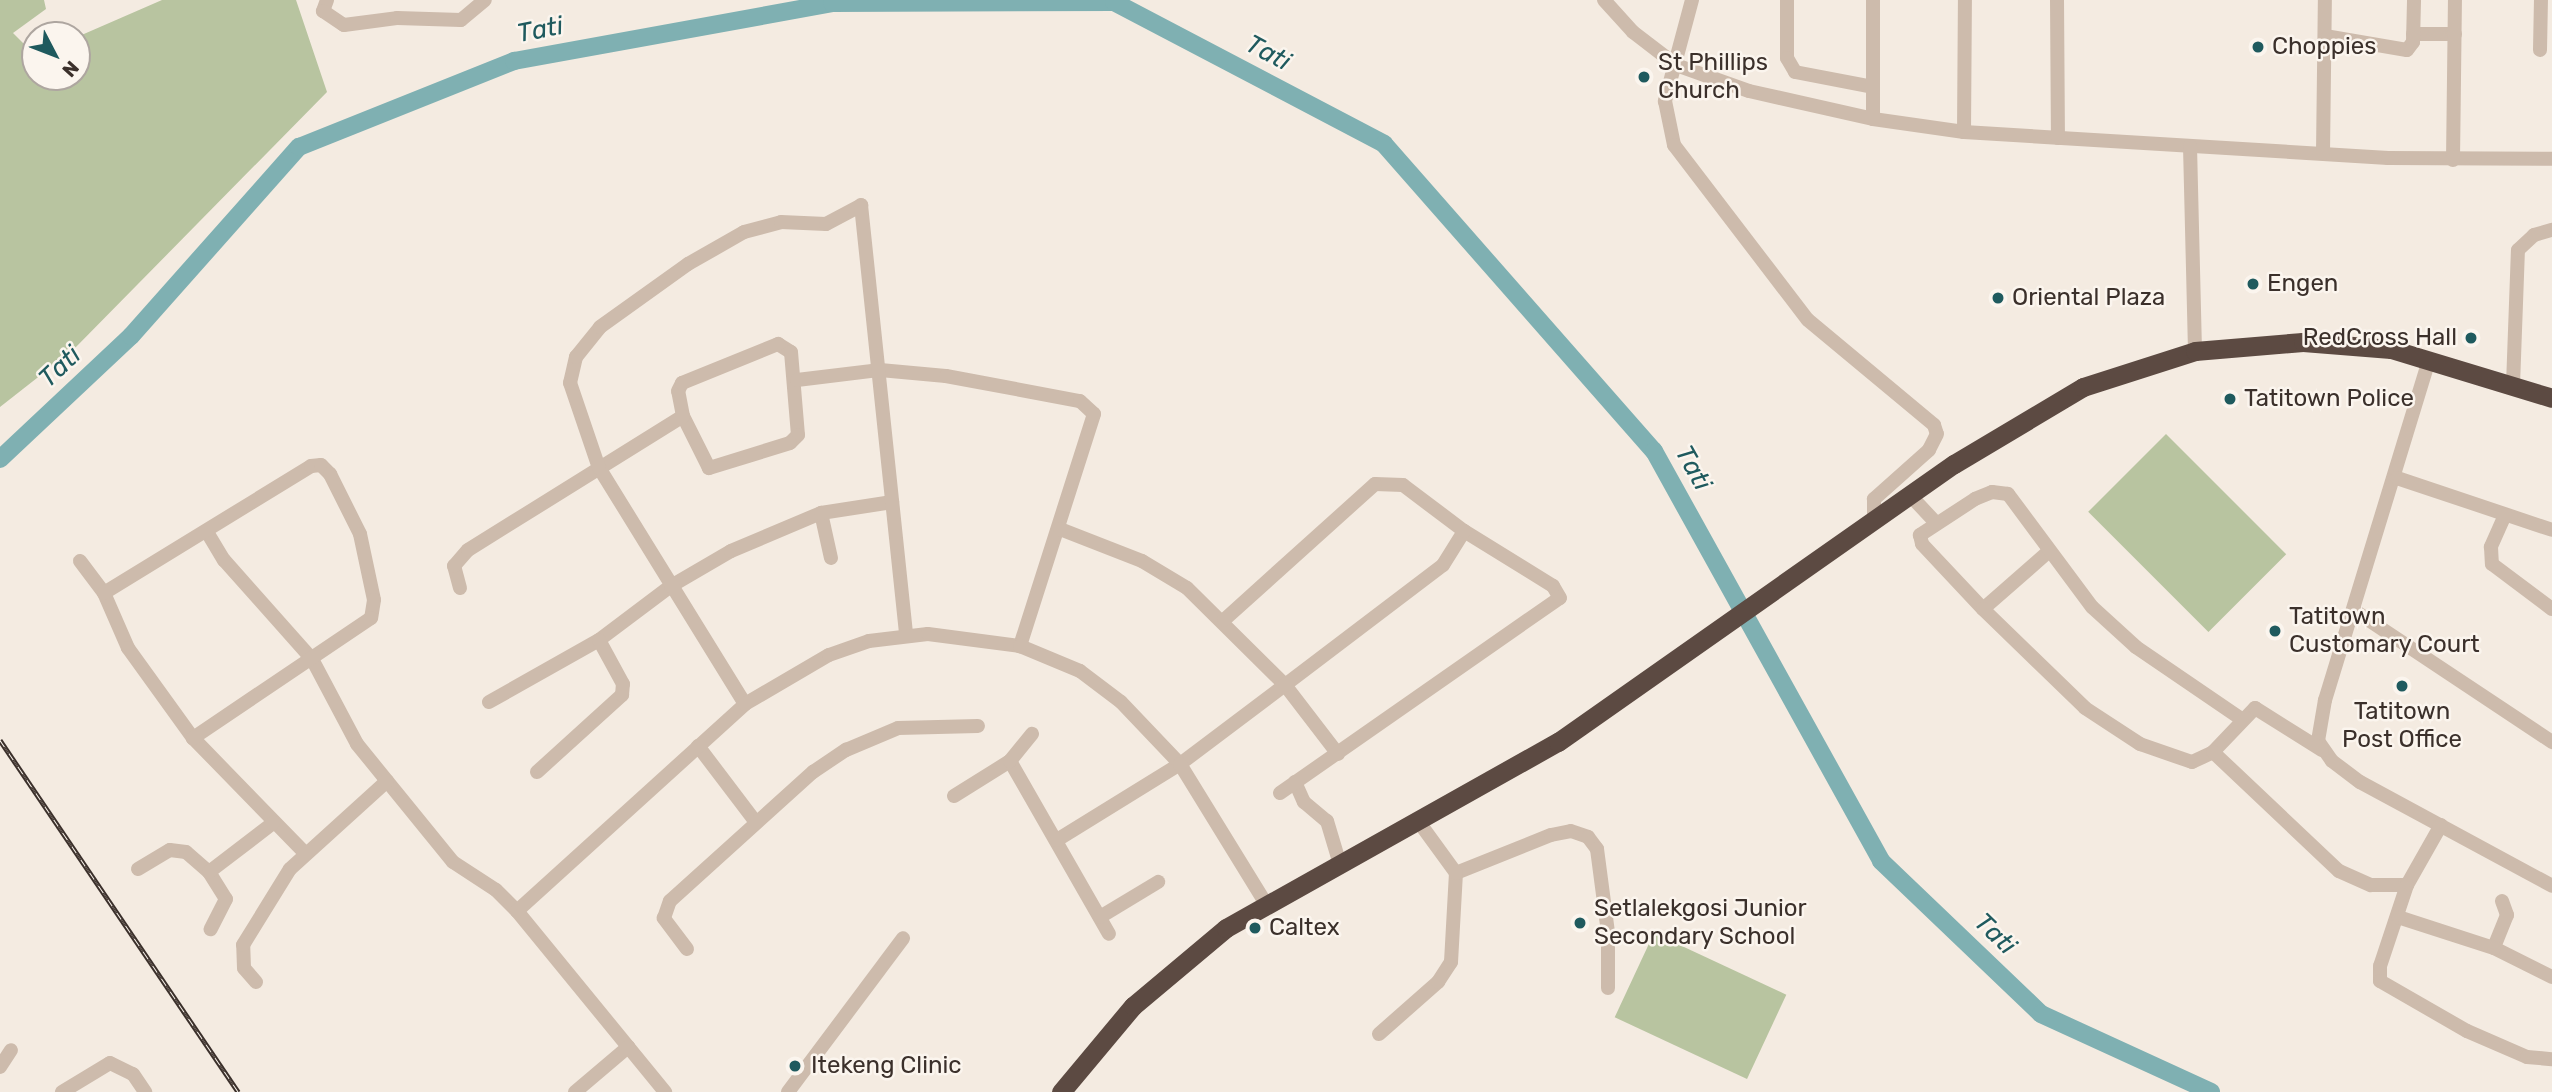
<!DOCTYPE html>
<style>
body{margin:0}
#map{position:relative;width:2552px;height:1092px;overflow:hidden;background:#f4ebe1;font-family:Rubik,sans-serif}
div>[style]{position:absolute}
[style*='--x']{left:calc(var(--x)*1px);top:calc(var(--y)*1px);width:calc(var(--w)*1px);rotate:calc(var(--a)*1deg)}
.green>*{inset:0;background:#b8c4a0;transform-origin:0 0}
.river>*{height:18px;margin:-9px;padding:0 9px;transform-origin:9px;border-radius:9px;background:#7fb0b2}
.minor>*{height:14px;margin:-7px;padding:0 7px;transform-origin:7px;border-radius:7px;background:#cdbbac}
.highway>*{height:19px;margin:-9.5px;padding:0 9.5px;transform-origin:9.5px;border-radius:9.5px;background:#5c4a42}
.rail>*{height:5px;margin-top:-2.5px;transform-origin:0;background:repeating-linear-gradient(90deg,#fbf5ee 0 8px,#3b302b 0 16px);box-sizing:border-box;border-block:2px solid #3b302b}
.dots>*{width:19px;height:19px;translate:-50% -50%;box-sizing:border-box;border:4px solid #fbf5ee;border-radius:50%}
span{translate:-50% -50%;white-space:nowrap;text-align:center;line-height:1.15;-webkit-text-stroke:5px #fbf5ee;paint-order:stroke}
.poi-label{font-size:24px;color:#3b302b}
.left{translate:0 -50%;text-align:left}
.right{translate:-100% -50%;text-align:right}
.water-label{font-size:26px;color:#1f5a5e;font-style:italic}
.north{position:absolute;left:21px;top:21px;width:70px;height:70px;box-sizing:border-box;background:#fbf5ee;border:2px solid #aea6a0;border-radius:50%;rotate:132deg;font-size:19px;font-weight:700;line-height:28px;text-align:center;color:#3b302b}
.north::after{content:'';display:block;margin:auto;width:24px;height:32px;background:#1f5a5e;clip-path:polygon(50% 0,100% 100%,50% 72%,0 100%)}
</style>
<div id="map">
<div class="green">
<div style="clip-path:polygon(0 0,44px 0,46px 9px,13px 33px,35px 55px,35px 77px,77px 77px,77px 37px,162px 0,296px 0,327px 92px,74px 349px,0 407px)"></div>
<div style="left:2166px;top:434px;width:170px;height:110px;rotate:45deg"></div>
<div style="left:1654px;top:933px;width:146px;height:93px;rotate:25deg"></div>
</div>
<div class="river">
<div style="--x:0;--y:459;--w:180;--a:-43.2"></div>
<div style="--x:131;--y:336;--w:253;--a:-48.4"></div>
<div style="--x:299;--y:147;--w:232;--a:-21.8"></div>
<div style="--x:514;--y:61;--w:323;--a:-10.3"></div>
<div style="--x:832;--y:3;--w:282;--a:-0.2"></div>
<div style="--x:1114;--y:2;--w:305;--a:27.7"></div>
<div style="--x:1384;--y:144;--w:409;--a:48.7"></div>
<div style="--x:1654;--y:451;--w:469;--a:61"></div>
<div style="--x:1881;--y:861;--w:221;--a:43.7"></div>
<div style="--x:2041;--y:1014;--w:187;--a:24.6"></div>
</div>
<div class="minor">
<div style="--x:327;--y:0;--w:12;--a:110"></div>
<div style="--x:323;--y:11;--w:25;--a:34"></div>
<div style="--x:344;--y:25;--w:53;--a:-7.5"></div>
<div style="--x:397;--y:18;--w:64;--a:1.8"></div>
<div style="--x:461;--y:20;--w:31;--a:-40"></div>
<div style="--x:1604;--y:0;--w:43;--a:47.8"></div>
<div style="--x:1633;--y:32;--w:54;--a:37.5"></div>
<div style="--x:1676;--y:65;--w:77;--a:19.6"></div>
<div style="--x:1749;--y:91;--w:127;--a:12.7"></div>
<div style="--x:1873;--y:119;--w:92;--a:8.1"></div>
<div style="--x:1964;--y:132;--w:425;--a:3.5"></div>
<div style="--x:2388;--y:158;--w:164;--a:0.3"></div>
<div style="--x:1692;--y:0;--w:105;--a:105"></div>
<div style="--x:1665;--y:101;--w:45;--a:78.4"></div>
<div style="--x:1674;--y:145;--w:220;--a:52.6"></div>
<div style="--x:1808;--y:320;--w:164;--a:39.8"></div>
<div style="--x:1934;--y:425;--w:9;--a:72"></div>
<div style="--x:1937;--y:434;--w:18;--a:117"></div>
<div style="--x:1929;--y:450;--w:74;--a:138.3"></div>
<div style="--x:1874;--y:499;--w:20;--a:90"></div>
<div style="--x:1787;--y:0;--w:58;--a:90"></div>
<div style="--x:1787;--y:58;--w:16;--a:60"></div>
<div style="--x:1795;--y:72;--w:79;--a:10.9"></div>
<div style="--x:2057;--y:0;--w:138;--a:89.6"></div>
<div style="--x:2413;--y:34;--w:42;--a:0"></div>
<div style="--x:2325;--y:36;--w:83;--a:9.7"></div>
<div style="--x:2407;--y:50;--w:10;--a:-53"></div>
<div style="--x:2413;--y:42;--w:42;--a:-88.6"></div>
<div style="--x:2540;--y:50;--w:50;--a:-88.9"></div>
<div style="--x:1873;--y:119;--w:119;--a:-90"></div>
<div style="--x:1964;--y:132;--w:132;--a:-89.6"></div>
<div style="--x:2190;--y:146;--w:205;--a:88.6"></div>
<div style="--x:2323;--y:153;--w:153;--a:-89.3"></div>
<div style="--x:2453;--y:160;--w:160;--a:-89.3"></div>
<div style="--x:778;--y:344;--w:15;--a:32"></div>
<div style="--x:791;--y:352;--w:83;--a:85.2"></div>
<div style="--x:798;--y:435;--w:11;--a:135"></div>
<div style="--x:790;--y:443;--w:85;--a:162.8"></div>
<div style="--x:709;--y:468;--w:58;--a:-116.6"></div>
<div style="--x:683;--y:416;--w:25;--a:-101"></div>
<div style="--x:678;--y:391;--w:9;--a:-63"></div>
<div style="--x:682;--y:383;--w:104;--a:-22.1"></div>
<div style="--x:2429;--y:360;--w:356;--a:107"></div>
<div style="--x:2325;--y:700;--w:42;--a:99.7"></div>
<div style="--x:2318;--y:741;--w:24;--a:55"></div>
<div style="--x:2332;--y:761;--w:35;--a:37"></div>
<div style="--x:2360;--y:782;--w:218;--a:28.4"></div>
<div style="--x:797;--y:380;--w:84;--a:-6.9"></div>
<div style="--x:880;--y:370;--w:66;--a:5.2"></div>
<div style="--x:946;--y:376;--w:136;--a:10.6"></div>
<div style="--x:1080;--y:401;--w:19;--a:43"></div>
<div style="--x:1094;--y:414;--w:244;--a:107.7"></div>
<div style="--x:2513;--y:385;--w:135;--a:-87.9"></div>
<div style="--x:2518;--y:250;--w:22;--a:-43"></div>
<div style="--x:2534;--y:235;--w:19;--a:-16"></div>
<div style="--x:2397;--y:478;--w:163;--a:18.5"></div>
<div style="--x:1909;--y:494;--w:38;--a:47"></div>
<div style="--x:821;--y:513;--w:46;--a:77.5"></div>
<div style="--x:2505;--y:515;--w:35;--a:114"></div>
<div style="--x:2491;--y:547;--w:17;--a:87"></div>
<div style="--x:2492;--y:564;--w:75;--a:36.9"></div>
<div style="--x:1060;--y:529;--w:88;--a:21.3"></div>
<div style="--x:1142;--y:561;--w:52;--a:31"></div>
<div style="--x:1187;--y:588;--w:138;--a:44.7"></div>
<div style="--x:1285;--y:685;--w:87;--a:52.5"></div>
<div style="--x:207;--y:532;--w:33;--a:59"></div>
<div style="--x:224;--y:560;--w:132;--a:48.4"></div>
<div style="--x:312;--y:659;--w:96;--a:62.1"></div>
<div style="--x:357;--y:744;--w:152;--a:50.9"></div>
<div style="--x:453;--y:862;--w:51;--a:33.1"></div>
<div style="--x:496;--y:890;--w:30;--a:45"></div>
<div style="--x:517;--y:911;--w:234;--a:50.7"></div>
<div style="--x:80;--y:561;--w:40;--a:53"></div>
<div style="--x:104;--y:593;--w:60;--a:66.4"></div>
<div style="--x:128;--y:648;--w:111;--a:54.2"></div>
<div style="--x:193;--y:738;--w:159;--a:45.8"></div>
<div style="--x:460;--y:588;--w:23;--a:-105"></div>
<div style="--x:454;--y:566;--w:21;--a:-49"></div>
<div style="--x:468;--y:550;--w:253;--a:-31.9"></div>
<div style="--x:104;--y:593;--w:243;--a:-31.5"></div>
<div style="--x:311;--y:466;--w:10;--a:-6"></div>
<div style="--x:321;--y:465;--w:13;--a:45"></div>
<div style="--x:330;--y:474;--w:67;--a:63.4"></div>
<div style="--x:360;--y:534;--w:67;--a:78"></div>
<div style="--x:374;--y:600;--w:18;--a:99"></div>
<div style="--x:371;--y:618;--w:215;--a:146"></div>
<div style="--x:1983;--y:609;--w:86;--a:-41.2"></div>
<div style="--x:2355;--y:611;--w:237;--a:33.6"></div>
<div style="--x:489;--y:702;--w:126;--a:-29.4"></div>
<div style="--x:599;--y:640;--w:90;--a:-36.9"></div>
<div style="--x:671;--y:586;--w:69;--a:-30.3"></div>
<div style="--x:731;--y:551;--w:98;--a:-22.9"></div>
<div style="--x:821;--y:513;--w:72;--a:-8.8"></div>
<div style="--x:745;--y:704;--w:278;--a:-121.7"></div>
<div style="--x:599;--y:468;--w:90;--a:-108.8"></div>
<div style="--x:570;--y:383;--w:27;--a:-77"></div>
<div style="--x:576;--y:357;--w:38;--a:-51"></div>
<div style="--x:600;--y:327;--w:108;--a:-35.6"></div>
<div style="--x:688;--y:264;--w:64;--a:-29.7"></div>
<div style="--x:744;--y:232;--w:38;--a:-15"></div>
<div style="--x:781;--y:222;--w:45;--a:2.5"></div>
<div style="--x:826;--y:224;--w:40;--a:-28"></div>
<div style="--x:861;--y:205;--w:431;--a:84"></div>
<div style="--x:2240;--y:718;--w:126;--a:-145.7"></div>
<div style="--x:2136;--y:647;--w:59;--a:-137.7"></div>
<div style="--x:2092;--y:607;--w:141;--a:-126.6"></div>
<div style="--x:2008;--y:494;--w:16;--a:-173"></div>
<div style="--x:1992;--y:492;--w:18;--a:158"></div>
<div style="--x:1975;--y:499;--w:66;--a:146.8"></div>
<div style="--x:1920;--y:535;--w:9;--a:77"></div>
<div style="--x:1922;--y:544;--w:89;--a:46.8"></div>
<div style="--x:1983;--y:609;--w:142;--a:44.1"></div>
<div style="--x:2085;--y:708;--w:66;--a:33.2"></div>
<div style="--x:2140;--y:744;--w:55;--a:19.1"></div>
<div style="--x:2192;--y:762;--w:23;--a:-25"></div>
<div style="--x:2213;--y:752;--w:61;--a:-46.3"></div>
<div style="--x:2255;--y:708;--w:79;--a:32.1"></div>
<div style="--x:698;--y:746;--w:94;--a:52.8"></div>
<div style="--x:2213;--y:752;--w:173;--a:43.4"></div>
<div style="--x:2339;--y:871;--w:35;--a:24"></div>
<div style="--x:2371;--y:885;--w:36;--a:0"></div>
<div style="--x:1010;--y:761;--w:199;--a:60.2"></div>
<div style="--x:537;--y:772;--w:115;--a:-42.2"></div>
<div style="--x:622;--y:695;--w:11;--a:-85"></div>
<div style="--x:623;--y:684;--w:50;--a:-118.6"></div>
<div style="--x:1295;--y:782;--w:22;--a:66"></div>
<div style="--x:1304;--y:802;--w:30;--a:40"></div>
<div style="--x:1327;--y:821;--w:42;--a:73.3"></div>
<div style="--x:1280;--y:793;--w:341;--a:-34.9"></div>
<div style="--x:1560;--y:598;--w:14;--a:-120"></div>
<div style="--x:1553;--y:586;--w:105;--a:-148.3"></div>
<div style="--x:954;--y:796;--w:66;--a:-32"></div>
<div style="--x:1010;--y:761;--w:35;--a:-51"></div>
<div style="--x:2441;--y:825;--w:69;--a:119.5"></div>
<div style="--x:2407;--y:885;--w:85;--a:108.4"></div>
<div style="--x:2380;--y:966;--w:15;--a:90"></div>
<div style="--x:2380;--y:981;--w:100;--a:29.9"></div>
<div style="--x:2467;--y:1031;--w:65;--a:23.4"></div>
<div style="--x:2527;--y:1057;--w:25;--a:5"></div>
<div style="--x:1057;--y:840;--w:145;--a:-31.7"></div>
<div style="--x:1180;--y:764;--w:131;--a:-37"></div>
<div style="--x:1285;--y:685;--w:198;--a:-37.2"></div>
<div style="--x:1443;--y:565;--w:40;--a:-58"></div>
<div style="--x:1464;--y:531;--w:76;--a:-143"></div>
<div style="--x:1403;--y:485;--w:28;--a:-178"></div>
<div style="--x:1375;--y:484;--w:203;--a:138"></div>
<div style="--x:138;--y:869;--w:37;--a:-31"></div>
<div style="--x:170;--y:850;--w:16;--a:7"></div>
<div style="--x:186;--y:852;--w:30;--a:41"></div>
<div style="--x:209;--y:872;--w:32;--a:58"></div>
<div style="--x:226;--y:899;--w:34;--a:117"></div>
<div style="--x:209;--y:872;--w:81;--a:-37.4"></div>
<div style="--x:1456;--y:873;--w:102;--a:-21.8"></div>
<div style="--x:1551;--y:835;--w:20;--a:-11"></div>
<div style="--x:1571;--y:831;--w:18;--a:19"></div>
<div style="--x:1588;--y:837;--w:15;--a:53"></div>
<div style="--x:1597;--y:849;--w:84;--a:82.5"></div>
<div style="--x:1608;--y:932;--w:56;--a:90"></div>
<div style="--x:2502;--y:901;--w:15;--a:70"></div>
<div style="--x:2507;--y:915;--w:35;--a:112"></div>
<div style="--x:2494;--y:948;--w:65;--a:26.6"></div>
<div style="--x:517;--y:911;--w:308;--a:-42.2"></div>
<div style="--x:745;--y:704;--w:97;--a:-30.3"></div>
<div style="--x:829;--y:655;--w:42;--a:-19.3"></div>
<div style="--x:869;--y:641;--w:59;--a:-6.8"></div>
<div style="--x:928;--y:634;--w:93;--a:7.4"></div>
<div style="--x:1020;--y:646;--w:65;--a:22.6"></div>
<div style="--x:1080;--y:671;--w:51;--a:37.1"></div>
<div style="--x:1121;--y:702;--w:86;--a:46.4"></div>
<div style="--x:1180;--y:764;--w:162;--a:58.4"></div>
<div style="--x:1100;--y:917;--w:68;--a:-31.1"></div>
<div style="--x:2398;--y:917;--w:101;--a:17.9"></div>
<div style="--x:687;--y:949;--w:39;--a:-127"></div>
<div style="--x:664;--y:918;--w:18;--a:-71"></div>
<div style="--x:670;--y:901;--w:193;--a:-42.1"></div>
<div style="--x:813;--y:772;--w:40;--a:-34"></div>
<div style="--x:846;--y:750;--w:56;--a:-22.9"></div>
<div style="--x:898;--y:728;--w:80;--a:-1.4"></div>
<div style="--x:256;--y:982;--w:18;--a:-131"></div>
<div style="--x:244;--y:968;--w:23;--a:-92"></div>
<div style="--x:243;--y:945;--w:89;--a:-58.3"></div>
<div style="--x:290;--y:869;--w:131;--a:-42.2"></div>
<div style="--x:1379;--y:1034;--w:79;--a:-41.4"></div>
<div style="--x:1438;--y:982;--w:24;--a:-57"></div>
<div style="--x:1451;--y:962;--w:89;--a:-86.8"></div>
<div style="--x:1456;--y:873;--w:63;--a:-126"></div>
<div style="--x:0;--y:1067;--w:20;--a:-57"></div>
<div style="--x:62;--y:1092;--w:56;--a:-31.1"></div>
<div style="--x:110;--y:1063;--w:25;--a:26"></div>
<div style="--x:133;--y:1074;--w:22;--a:56"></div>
<div style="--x:575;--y:1092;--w:70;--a:-40.3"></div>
<div style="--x:788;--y:1092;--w:192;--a:-53.2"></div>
</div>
<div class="highway">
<div style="--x:1061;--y:1092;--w:112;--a:-50.1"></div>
<div style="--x:1133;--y:1006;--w:121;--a:-40"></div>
<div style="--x:1226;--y:928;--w:381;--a:-29.3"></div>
<div style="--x:1558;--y:742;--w:484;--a:-35.1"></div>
<div style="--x:1954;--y:464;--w:150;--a:-30.8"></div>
<div style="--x:2083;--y:387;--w:118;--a:-17.8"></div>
<div style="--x:2195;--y:351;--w:108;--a:-4.8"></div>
<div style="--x:2303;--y:342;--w:88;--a:4.5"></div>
<div style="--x:2391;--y:349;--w:168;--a:16.9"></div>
</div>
<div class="rail">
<div style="--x:0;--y:740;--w:425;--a:55.9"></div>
</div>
<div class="dots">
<div style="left:2258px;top:47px;background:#1f5a5e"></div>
<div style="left:1644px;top:77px;background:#1f5a5e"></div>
<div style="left:2253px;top:284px;background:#1f5a5e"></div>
<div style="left:1998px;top:298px;background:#1f5a5e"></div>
<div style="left:2471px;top:338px;background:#1f5a5e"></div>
<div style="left:2230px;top:399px;background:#1f5a5e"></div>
<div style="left:2275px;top:631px;background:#1f5a5e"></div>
<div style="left:2402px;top:686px;background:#1f5a5e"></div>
<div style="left:1580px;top:923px;background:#1f5a5e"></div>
<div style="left:1255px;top:928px;background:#1f5a5e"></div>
<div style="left:795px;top:1066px;background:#1f5a5e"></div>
</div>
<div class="poi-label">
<span class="left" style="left:2272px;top:47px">Choppies</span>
<span class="left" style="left:1658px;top:77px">St Phillips<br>Church</span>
<span class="left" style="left:2267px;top:284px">Engen</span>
<span class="left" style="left:2012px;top:298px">Oriental Plaza</span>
<span class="right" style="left:2457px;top:338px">RedCross Hall</span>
<span class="left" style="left:2244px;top:399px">Tatitown Police</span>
<span class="left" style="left:2289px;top:631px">Tatitown<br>Customary Court</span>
<span style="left:2402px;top:726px">Tatitown<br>Post Office</span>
<span class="left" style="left:1594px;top:923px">Setlalekgosi Junior<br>Secondary School</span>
<span class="left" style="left:1269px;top:928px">Caltex</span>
<span class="left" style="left:811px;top:1066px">Itekeng Clinic</span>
</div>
<div class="water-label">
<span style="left:540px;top:30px;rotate:-11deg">Tati</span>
<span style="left:1268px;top:53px;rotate:28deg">Tati</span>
<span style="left:60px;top:367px;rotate:-43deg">Tati</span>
<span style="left:1693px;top:468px;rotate:61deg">Tati</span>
<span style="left:1995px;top:934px;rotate:44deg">Tati</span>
</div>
<div class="north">N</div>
</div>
